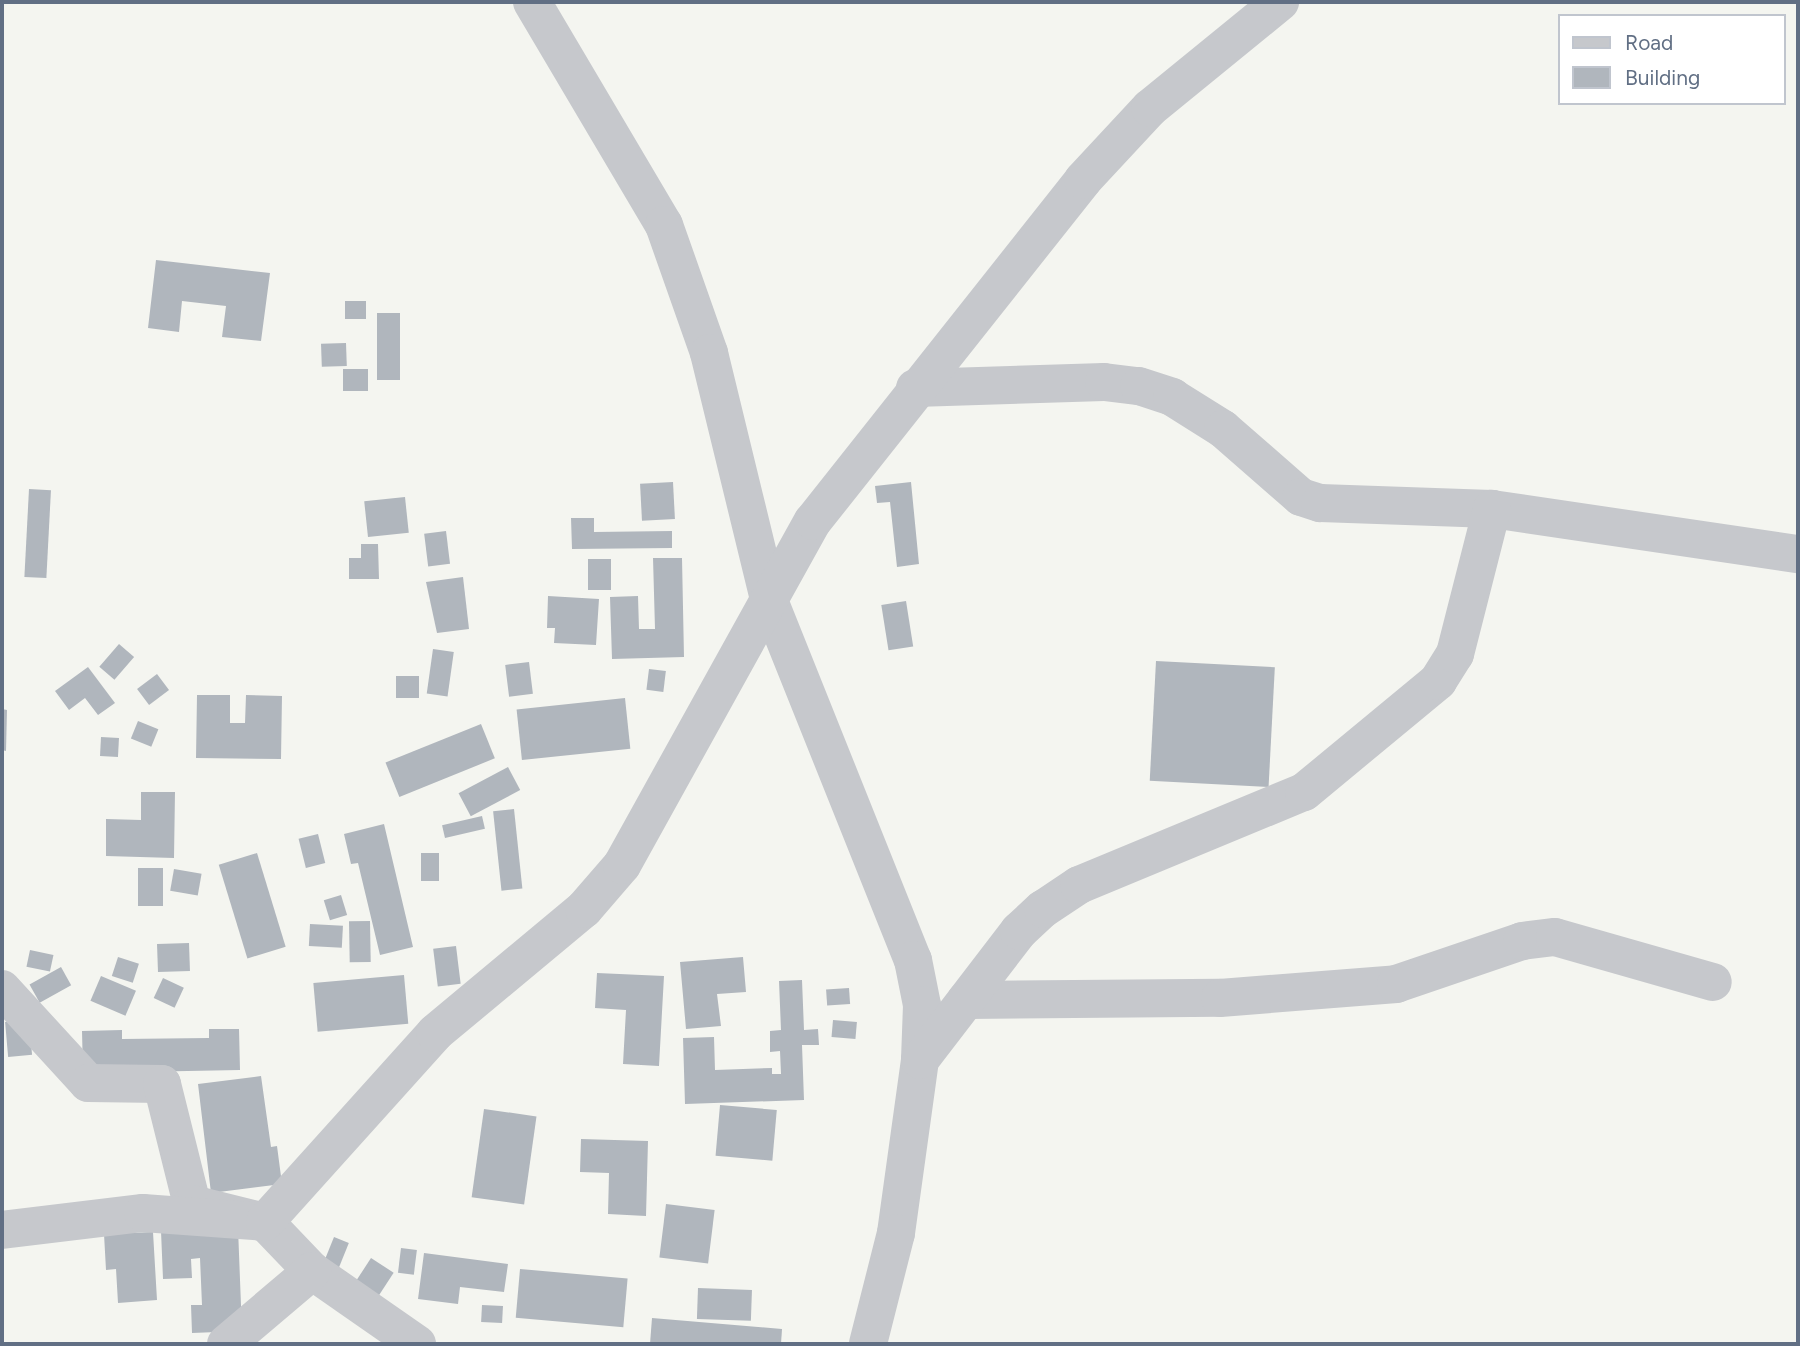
<!DOCTYPE html>
<style>
body{margin:0}
#map{position:relative;width:1800px;height:1346px;overflow:hidden;background:#f4f5f0;font-family:Figtree,sans-serif}
div>[style]{position:absolute}
[style*='--x']{left:calc(var(--x)*1px);top:calc(var(--y)*1px);width:calc(var(--w)*1px);rotate:calc(var(--a)*1deg)}
.building>*{inset:0;background:#b0b6bd;transform-origin:0 0}
.minor>*{height:38px;margin:-19px;padding:0 19px;transform-origin:19px;border-radius:19px;background:#c6c8cc}
span{translate:-50% -50%;white-space:nowrap;text-align:center;line-height:1.15;-webkit-text-stroke:7px #fff;paint-order:stroke}
.frame{position:absolute;inset:0;border:4px solid #616f84;pointer-events:none}
.legend{position:absolute;left:1558px;top:14px;width:228px;height:91px;box-sizing:border-box;background:#fff;border:2px solid #c0c5ce;margin:0;padding:9px 12px;list-style:none;font-size:21px;color:#616f84}
.legend li{display:flex;align-items:center;gap:14px;height:35px}
.legend b{width:35px;border:2px solid #c0c5ce}
</style>
<div id="map">
<div class="building">
<div style="clip-path:polygon(156px 260px,270px 273px,261px 341px,222px 337px,226px 306px,182px 301px,179px 332px,148px 328px)"></div>
<div style="left:345px;top:301px;width:21px;height:18px"></div>
<div style="left:377px;top:313px;width:23px;height:67px"></div>
<div style="left:346px;top:343px;width:23px;height:25px;rotate:88deg"></div>
<div style="left:343px;top:369px;width:25px;height:22px"></div>
<div style="left:673px;top:482px;width:37px;height:33px;rotate:87deg"></div>
<div style="clip-path:polygon(911px 482px,919px 564px,897px 567px,890px 502px,877px 503px,875px 486px)"></div>
<div style="left:29px;top:489px;width:22px;height:88px;rotate:3deg"></div>
<div style="left:405px;top:497px;width:36px;height:41px;rotate:84deg"></div>
<div style="clip-path:polygon(571px 518px,594px 518px,594px 532px,672px 531px,672px 548px,572px 549px)"></div>
<div style="left:446px;top:531px;width:33px;height:22px;rotate:83deg"></div>
<div style="clip-path:polygon(361px 544px,378px 544px,379px 579px,349px 579px,349px 558px,361px 558px)"></div>
<div style="clip-path:polygon(653px 558px,682px 558px,684px 657px,612px 659px,610px 597px,638px 596px,639px 629px,655px 629px)"></div>
<div style="left:588px;top:559px;width:23px;height:31px"></div>
<div style="clip-path:polygon(463px 577px,469px 629px,437px 633px,426px 582px)"></div>
<div style="clip-path:polygon(548px 596px,599px 599px,596px 645px,554px 643px,555px 628px,547px 628px)"></div>
<div style="left:906px;top:601px;width:46px;height:25px;rotate:81deg"></div>
<div style="left:119px;top:644px;width:20px;height:30px;rotate:41deg"></div>
<div style="left:433px;top:649px;width:21px;height:45px;rotate:8deg"></div>
<div style="left:1156px;top:661px;width:119px;height:120px;rotate:3deg"></div>
<div style="left:529px;top:662px;width:32px;height:24px;rotate:83deg"></div>
<div style="clip-path:polygon(88px 667px,115px 703px,98px 715px,85px 698px,69px 710px,55px 691px)"></div>
<div style="left:649px;top:669px;width:17px;height:21px;rotate:7deg"></div>
<div style="left:157px;top:674px;width:20px;height:25px;rotate:53deg"></div>
<div style="left:396px;top:676px;width:23px;height:22px"></div>
<div style="clip-path:polygon(197px 695px,230px 695px,230px 723px,245px 723px,246px 695px,282px 696px,281px 759px,196px 758px)"></div>
<div style="left:625px;top:698px;width:51px;height:109px;rotate:84deg"></div>
<div style="clip-path:polygon(2px 709px,7px 710px,6px 751px,2px 750px)"></div>
<div style="left:138px;top:721px;width:22px;height:19px;rotate:22deg"></div>
<div style="left:481px;top:724px;width:37px;height:103px;rotate:68deg"></div>
<div style="left:101px;top:737px;width:18px;height:19px;rotate:3deg"></div>
<div style="left:508px;top:767px;width:26px;height:56px;rotate:62deg"></div>
<div style="clip-path:polygon(141px 792px,175px 792px,174px 858px,106px 856px,106px 819px,141px 820px)"></div>
<div style="left:514px;top:809px;width:80px;height:21px;rotate:84deg"></div>
<div style="left:482px;top:816px;width:13px;height:41px;rotate:77deg"></div>
<div style="clip-path:polygon(384px 824px,413px 947px,380px 955px,358px 863px,351px 864px,344px 834px)"></div>
<div style="left:318px;top:834px;width:30px;height:20px;rotate:76deg"></div>
<div style="left:257px;top:853px;width:98px;height:40px;rotate:73deg"></div>
<div style="left:421px;top:853px;width:18px;height:28px"></div>
<div style="left:163px;top:868px;width:38px;height:25px;rotate:90deg"></div>
<div style="left:174px;top:869px;width:28px;height:22px;rotate:10deg"></div>
<div style="left:341px;top:895px;width:21px;height:18px;rotate:73deg"></div>
<div style="left:370px;top:921px;width:41px;height:21px;rotate:89deg"></div>
<div style="left:310px;top:924px;width:33px;height:22px;rotate:3deg"></div>
<div style="left:189px;top:943px;width:28px;height:32px;rotate:88deg"></div>
<div style="left:456px;top:946px;width:38px;height:23px;rotate:83deg"></div>
<div style="left:30px;top:950px;width:24px;height:17px;rotate:12deg"></div>
<div style="left:118px;top:957px;width:22px;height:20px;rotate:18deg"></div>
<div style="clip-path:polygon(743px 957px,746px 992px,717px 994px,721px 1026px,686px 1029px,680px 962px)"></div>
<div style="left:61px;top:967px;width:21px;height:36px;rotate:61deg"></div>
<div style="clip-path:polygon(597px 973px,664px 976px,659px 1066px,623px 1064px,626px 1010px,595px 1008px)"></div>
<div style="left:404px;top:975px;width:49px;height:91px;rotate:85deg"></div>
<div style="left:101px;top:976px;width:38px;height:27px;rotate:23deg"></div>
<div style="left:163px;top:978px;width:23px;height:22px;rotate:25deg"></div>
<div style="clip-path:polygon(802px 980px,804px 1030px,818px 1029px,819px 1045px,802px 1045px,804px 1100px,685px 1104px,683px 1038px,714px 1037px,715px 1070px,772px 1068px,772px 1074px,781px 1074px,780px 1051px,770px 1052px,770px 1031px,781px 1030px,779px 981px)"></div>
<div style="left:849px;top:988px;width:16px;height:23px;rotate:86deg"></div>
<div style="left:29px;top:1020px;width:35px;height:24px;rotate:85deg"></div>
<div style="left:833px;top:1020px;width:24px;height:17px;rotate:5deg"></div>
<div style="clip-path:polygon(209px 1029px,239px 1029px,240px 1070px,83px 1073px,82px 1031px,122px 1030px,122px 1039px,209px 1038px)"></div>
<div style="clip-path:polygon(261px 1076px,271px 1147px,277px 1146px,282px 1184px,211px 1193px,198px 1084px)"></div>
<div style="left:720px;top:1105px;width:57px;height:51px;rotate:5deg"></div>
<div style="left:484px;top:1109px;width:53px;height:89px;rotate:8deg"></div>
<div style="clip-path:polygon(581px 1139px,648px 1141px,646px 1216px,608px 1214px,609px 1173px,580px 1172px)"></div>
<div style="left:666px;top:1204px;width:49px;height:54px;rotate:7deg"></div>
<div style="clip-path:polygon(238px 1228px,242px 1331px,192px 1333px,191px 1305px,202px 1305px,200px 1258px,191px 1259px,192px 1278px,163px 1279px,161px 1231px)"></div>
<div style="clip-path:polygon(153px 1232px,157px 1300px,118px 1303px,116px 1269px,106px 1270px,104px 1234px)"></div>
<div style="left:334px;top:1237px;width:16px;height:28px;rotate:22deg"></div>
<div style="left:401px;top:1248px;width:16px;height:25px;rotate:7deg"></div>
<div style="clip-path:polygon(424px 1253px,508px 1264px,504px 1292px,460px 1287px,458px 1304px,418px 1299px)"></div>
<div style="left:371px;top:1258px;width:27px;height:29px;rotate:33deg"></div>
<div style="left:520px;top:1269px;width:108px;height:49px;rotate:5deg"></div>
<div style="left:698px;top:1288px;width:54px;height:31px;rotate:2deg"></div>
<div style="left:482px;top:1305px;width:21px;height:17px;rotate:3deg"></div>
<div style="clip-path:polygon(652px 1318px,782px 1329px,781px 1344px,650px 1344px)"></div>
</div>
<div class="minor">
<div style="--x:532;--y:2;--w:259;--a:59.4"></div>
<div style="--x:664;--y:225;--w:136;--a:70.6"></div>
<div style="--x:709;--y:353;--w:257;--a:76.3"></div>
<div style="--x:770;--y:603;--w:385;--a:68.2"></div>
<div style="--x:913;--y:960;--w:46;--a:78.7"></div>
<div style="--x:922;--y:1005;--w:55;--a:92.1"></div>
<div style="--x:920;--y:1060;--w:175;--a:97.9"></div>
<div style="--x:896;--y:1233;--w:114;--a:104.2"></div>
<div style="--x:915;--y:388;--w:189;--a:-1.8"></div>
<div style="--x:1104;--y:382;--w:35;--a:7"></div>
<div style="--x:1139;--y:386;--w:35;--a:18"></div>
<div style="--x:1172;--y:397;--w:60;--a:32.1"></div>
<div style="--x:1223;--y:429;--w:103;--a:41.1"></div>
<div style="--x:1301;--y:497;--w:20;--a:18"></div>
<div style="--x:1320;--y:503;--w:172;--a:2"></div>
<div style="--x:1492;--y:509;--w:309;--a:8.4"></div>
<div style="--x:2;--y:989;--w:127;--a:47.5"></div>
<div style="--x:88;--y:1083;--w:74;--a:0.8"></div>
<div style="--x:162;--y:1084;--w:124;--a:76"></div>
<div style="--x:192;--y:1204;--w:75;--a:13.9"></div>
<div style="--x:265;--y:1222;--w:68;--a:46.2"></div>
<div style="--x:312;--y:1271;--w:128;--a:34.8"></div>
<div style="--x:966;--y:1000;--w:254;--a:-0.5"></div>
<div style="--x:1220;--y:998;--w:177;--a:-4.5"></div>
<div style="--x:1396;--y:984;--w:133;--a:-18.8"></div>
<div style="--x:1522;--y:941;--w:33;--a:-7"></div>
<div style="--x:1555;--y:937;--w:164;--a:15.9"></div>
<div style="--x:920;--y:1060;--w:163;--a:-52.5"></div>
<div style="--x:1019;--y:931;--w:33;--a:-43"></div>
<div style="--x:1043;--y:909;--w:43;--a:-33.7"></div>
<div style="--x:1079;--y:885;--w:243;--a:-22.5"></div>
<div style="--x:1304;--y:792;--w:174;--a:-39.6"></div>
<div style="--x:1438;--y:681;--w:32;--a:-58"></div>
<div style="--x:1455;--y:654;--w:150;--a:-75.7"></div>
<div style="--x:2;--y:1230;--w:142;--a:-6.9"></div>
<div style="--x:143;--y:1213;--w:122;--a:4.2"></div>
<div style="--x:265;--y:1222;--w:254;--a:-48"></div>
<div style="--x:435;--y:1033;--w:194;--a:-39.8"></div>
<div style="--x:584;--y:909;--w:58;--a:-49.2"></div>
<div style="--x:622;--y:865;--w:393;--a:-61"></div>
<div style="--x:813;--y:521;--w:435;--a:-51.6"></div>
<div style="--x:1083;--y:180;--w:98;--a:-47.1"></div>
<div style="--x:1150;--y:108;--w:168;--a:-39.2"></div>
<div style="--x:226;--y:1344;--w:113;--a:-40.3"></div>
</div>
<div class="frame"></div>
<ul class="legend">
<li><b style="height:9px;background:#c6c8cc"></b>Road</li>
<li><b style="height:19px;background:#b0b6bd"></b>Building</li>
</ul>
</div>
